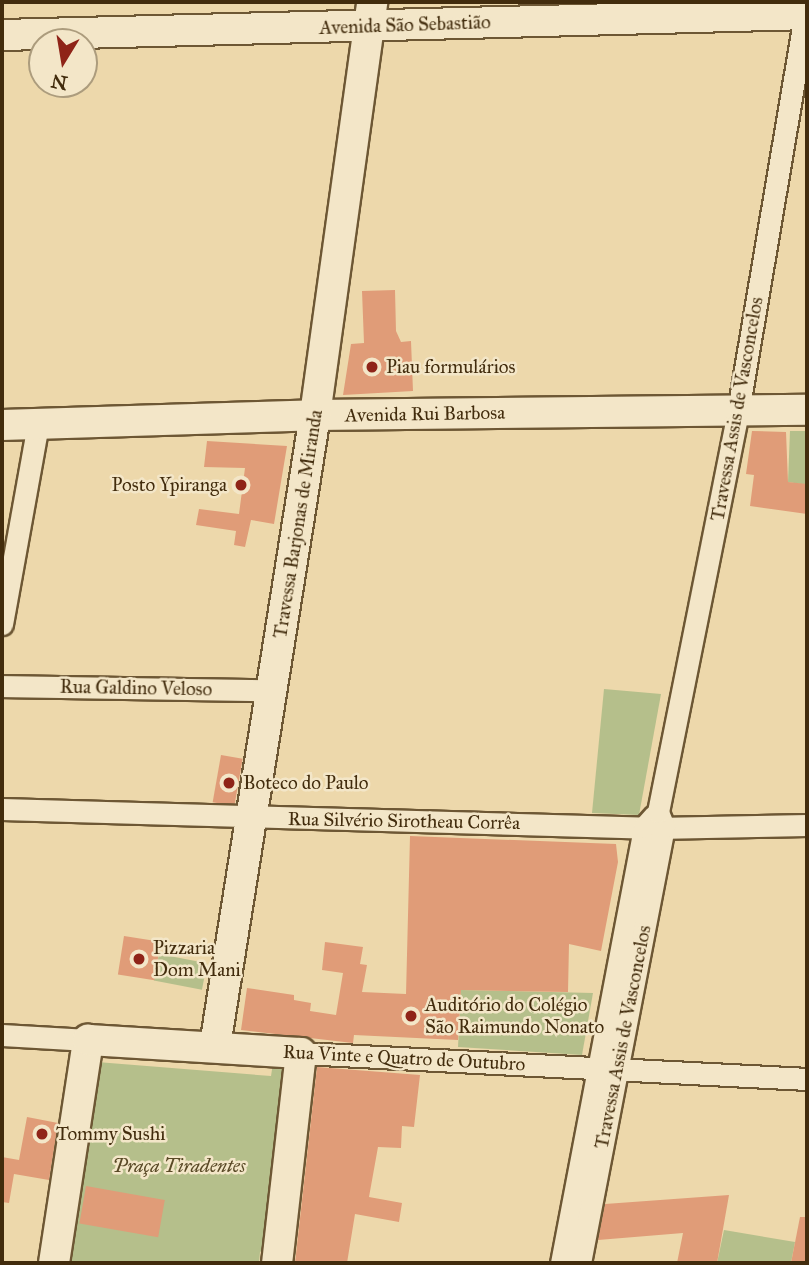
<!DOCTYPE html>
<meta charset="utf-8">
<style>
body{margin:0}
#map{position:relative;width:809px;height:1265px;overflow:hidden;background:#edd8ab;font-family:"IM FELL Great Primer",serif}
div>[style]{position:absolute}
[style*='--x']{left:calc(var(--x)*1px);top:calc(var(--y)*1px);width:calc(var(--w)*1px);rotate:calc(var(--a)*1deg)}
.green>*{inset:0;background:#b5bf8b;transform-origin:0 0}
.building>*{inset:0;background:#e09c78;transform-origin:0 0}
.roads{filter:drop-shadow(2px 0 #6d5734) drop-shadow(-2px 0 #6d5734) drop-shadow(0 2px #6d5734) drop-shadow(0 -2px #6d5734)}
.street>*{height:21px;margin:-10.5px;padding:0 10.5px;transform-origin:10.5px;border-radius:10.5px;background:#f3e6c8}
.secondary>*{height:30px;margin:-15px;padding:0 15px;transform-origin:15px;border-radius:15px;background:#f3e6c8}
.dots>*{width:19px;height:19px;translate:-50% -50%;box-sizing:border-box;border:4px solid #f3e6c8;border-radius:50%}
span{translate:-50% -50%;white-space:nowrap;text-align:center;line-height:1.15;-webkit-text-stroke:5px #f3e6c8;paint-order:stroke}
.street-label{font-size:19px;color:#422c0d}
.poi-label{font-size:19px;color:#422c0d}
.left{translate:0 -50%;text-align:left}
.right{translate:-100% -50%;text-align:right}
.park-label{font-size:19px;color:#594926;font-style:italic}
.frame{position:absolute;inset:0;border:4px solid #422c0d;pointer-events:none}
.north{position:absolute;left:28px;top:28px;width:70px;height:70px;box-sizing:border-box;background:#f3e6c8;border:2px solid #ac9c7d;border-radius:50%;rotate:191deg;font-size:19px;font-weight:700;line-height:28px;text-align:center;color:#422c0d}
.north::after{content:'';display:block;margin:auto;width:24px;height:32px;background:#8f2418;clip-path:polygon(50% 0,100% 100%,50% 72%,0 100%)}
</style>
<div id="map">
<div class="green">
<div style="clip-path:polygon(790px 431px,807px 431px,807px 485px,788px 482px)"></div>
<div style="clip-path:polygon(604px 689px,661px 694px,639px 815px,592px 813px)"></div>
<div style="left:159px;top:954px;width:49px;height:27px;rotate:11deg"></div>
<div style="clip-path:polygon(461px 990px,593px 993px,582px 1055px,458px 1047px)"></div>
<div style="clip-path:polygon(97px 1062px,271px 1076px,273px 1063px,289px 1064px,267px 1247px,260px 1252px,259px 1263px,62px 1263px)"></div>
<div style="clip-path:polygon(724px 1230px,795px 1242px,791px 1263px,717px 1263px)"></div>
</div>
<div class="building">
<div style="clip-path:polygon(395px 290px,396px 331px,401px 342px,411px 341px,413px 391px,343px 395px,351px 344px,364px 343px,362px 291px)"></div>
<div style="clip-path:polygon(752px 431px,786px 432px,788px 482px,807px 484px,807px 514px,750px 506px,754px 475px,746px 474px)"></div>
<div style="clip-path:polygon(207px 441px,287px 446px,274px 524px,251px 520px,245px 547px,234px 545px,236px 531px,196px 525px,199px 509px,239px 514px,245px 468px,204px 467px)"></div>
<div style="left:221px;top:755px;width:22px;height:48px;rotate:10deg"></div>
<div style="clip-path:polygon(410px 836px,616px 844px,618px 862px,601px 951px,569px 944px,568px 992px,461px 990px,458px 1040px,354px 1035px,353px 1043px,241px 1030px,247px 988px,294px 995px,294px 1000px,311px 1003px,310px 1011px,336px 1015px,343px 973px,322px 970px,325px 942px,363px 947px,360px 964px,367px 965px,362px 992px,406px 994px)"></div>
<div style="left:124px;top:936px;width:37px;height:39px;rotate:9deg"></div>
<div style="clip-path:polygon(317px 1067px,420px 1075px,414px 1127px,402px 1126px,401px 1148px,378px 1147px,369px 1197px,402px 1203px,399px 1222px,355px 1214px,347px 1263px,295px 1263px)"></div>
<div style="clip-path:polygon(27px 1117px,58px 1123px,49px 1180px,14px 1174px,9px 1203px,2px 1202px,2px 1157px,19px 1160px)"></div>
<div style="left:86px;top:1186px;width:80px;height:38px;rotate:10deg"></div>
<div style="clip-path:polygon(729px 1195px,717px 1263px,677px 1263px,683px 1233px,598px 1240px,605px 1204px)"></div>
<div style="clip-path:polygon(800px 1217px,807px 1217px,807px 1263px,791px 1263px)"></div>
</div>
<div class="roads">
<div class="street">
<div style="--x:2;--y:624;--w:203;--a:-79.8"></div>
<div style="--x:2;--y:686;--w:269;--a:0.9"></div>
<div style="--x:2;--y:809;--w:654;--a:1.66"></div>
<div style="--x:656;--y:828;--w:151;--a:-1.1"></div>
<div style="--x:2;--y:1035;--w:86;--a:3.3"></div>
<div style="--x:301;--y:1053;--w:507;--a:2.94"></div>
<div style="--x:561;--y:1263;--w:444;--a:-79.2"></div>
<div style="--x:644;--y:827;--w:15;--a:-48"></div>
<div style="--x:580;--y:1263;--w:444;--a:-79.1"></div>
<div style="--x:664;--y:827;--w:16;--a:-112"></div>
<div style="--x:658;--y:812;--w:409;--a:-78.7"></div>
<div style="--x:738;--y:411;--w:413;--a:-80.4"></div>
</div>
<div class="secondary">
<div style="--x:2;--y:35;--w:805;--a:-1.49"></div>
<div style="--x:2;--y:425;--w:313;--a:-1.8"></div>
<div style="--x:315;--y:415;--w:492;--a:-0.6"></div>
<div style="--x:215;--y:1046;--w:639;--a:-80.99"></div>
<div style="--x:315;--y:415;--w:417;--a:-82.1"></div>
<div style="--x:54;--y:1263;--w:226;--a:-81.3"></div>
<div style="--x:88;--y:1040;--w:213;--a:3.5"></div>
<div style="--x:301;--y:1053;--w:211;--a:96.5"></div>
</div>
</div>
<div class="dots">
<div style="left:372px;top:367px;background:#8f2418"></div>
<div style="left:241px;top:485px;background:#8f2418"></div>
<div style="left:229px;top:783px;background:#8f2418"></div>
<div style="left:139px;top:959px;background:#8f2418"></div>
<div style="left:411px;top:1016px;background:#8f2418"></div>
<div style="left:42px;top:1134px;background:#8f2418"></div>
</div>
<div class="street-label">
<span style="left:405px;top:25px;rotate:-2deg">Avenida São Sebastião</span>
<span style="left:737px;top:409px;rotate:-80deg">Travessa Assis de Vasconcelos</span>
<span style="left:425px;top:414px;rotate:-1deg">Avenida Rui Barbosa</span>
<span style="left:298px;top:524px;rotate:-81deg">Travessa Barjonas de Miranda</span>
<span style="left:136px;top:688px;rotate:1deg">Rua Galdino Veloso</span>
<span style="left:404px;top:821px;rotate:1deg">Rua Silvério Sirotheau Corrêa</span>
<span style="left:623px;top:1037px;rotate:-79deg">Travessa Assis de Vasconcelos</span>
<span style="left:404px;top:1058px;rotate:3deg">Rua Vinte e Quatro de Outubro</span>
</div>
<div class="poi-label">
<span class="left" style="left:386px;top:367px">Piau formulários</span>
<span class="right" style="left:227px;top:485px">Posto Ypiranga</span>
<span class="left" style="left:243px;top:783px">Boteco do Paulo</span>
<span class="left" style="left:153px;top:959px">Pizzaria<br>Dom Mani</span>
<span class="left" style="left:425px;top:1016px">Auditório do Colégio<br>São Raimundo Nonato</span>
<span class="left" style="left:56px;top:1134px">Tommy Sushi</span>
</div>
<div class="park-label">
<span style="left:179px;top:1166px">Praça Tiradentes</span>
</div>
<div class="frame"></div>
<div class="north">N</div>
</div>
